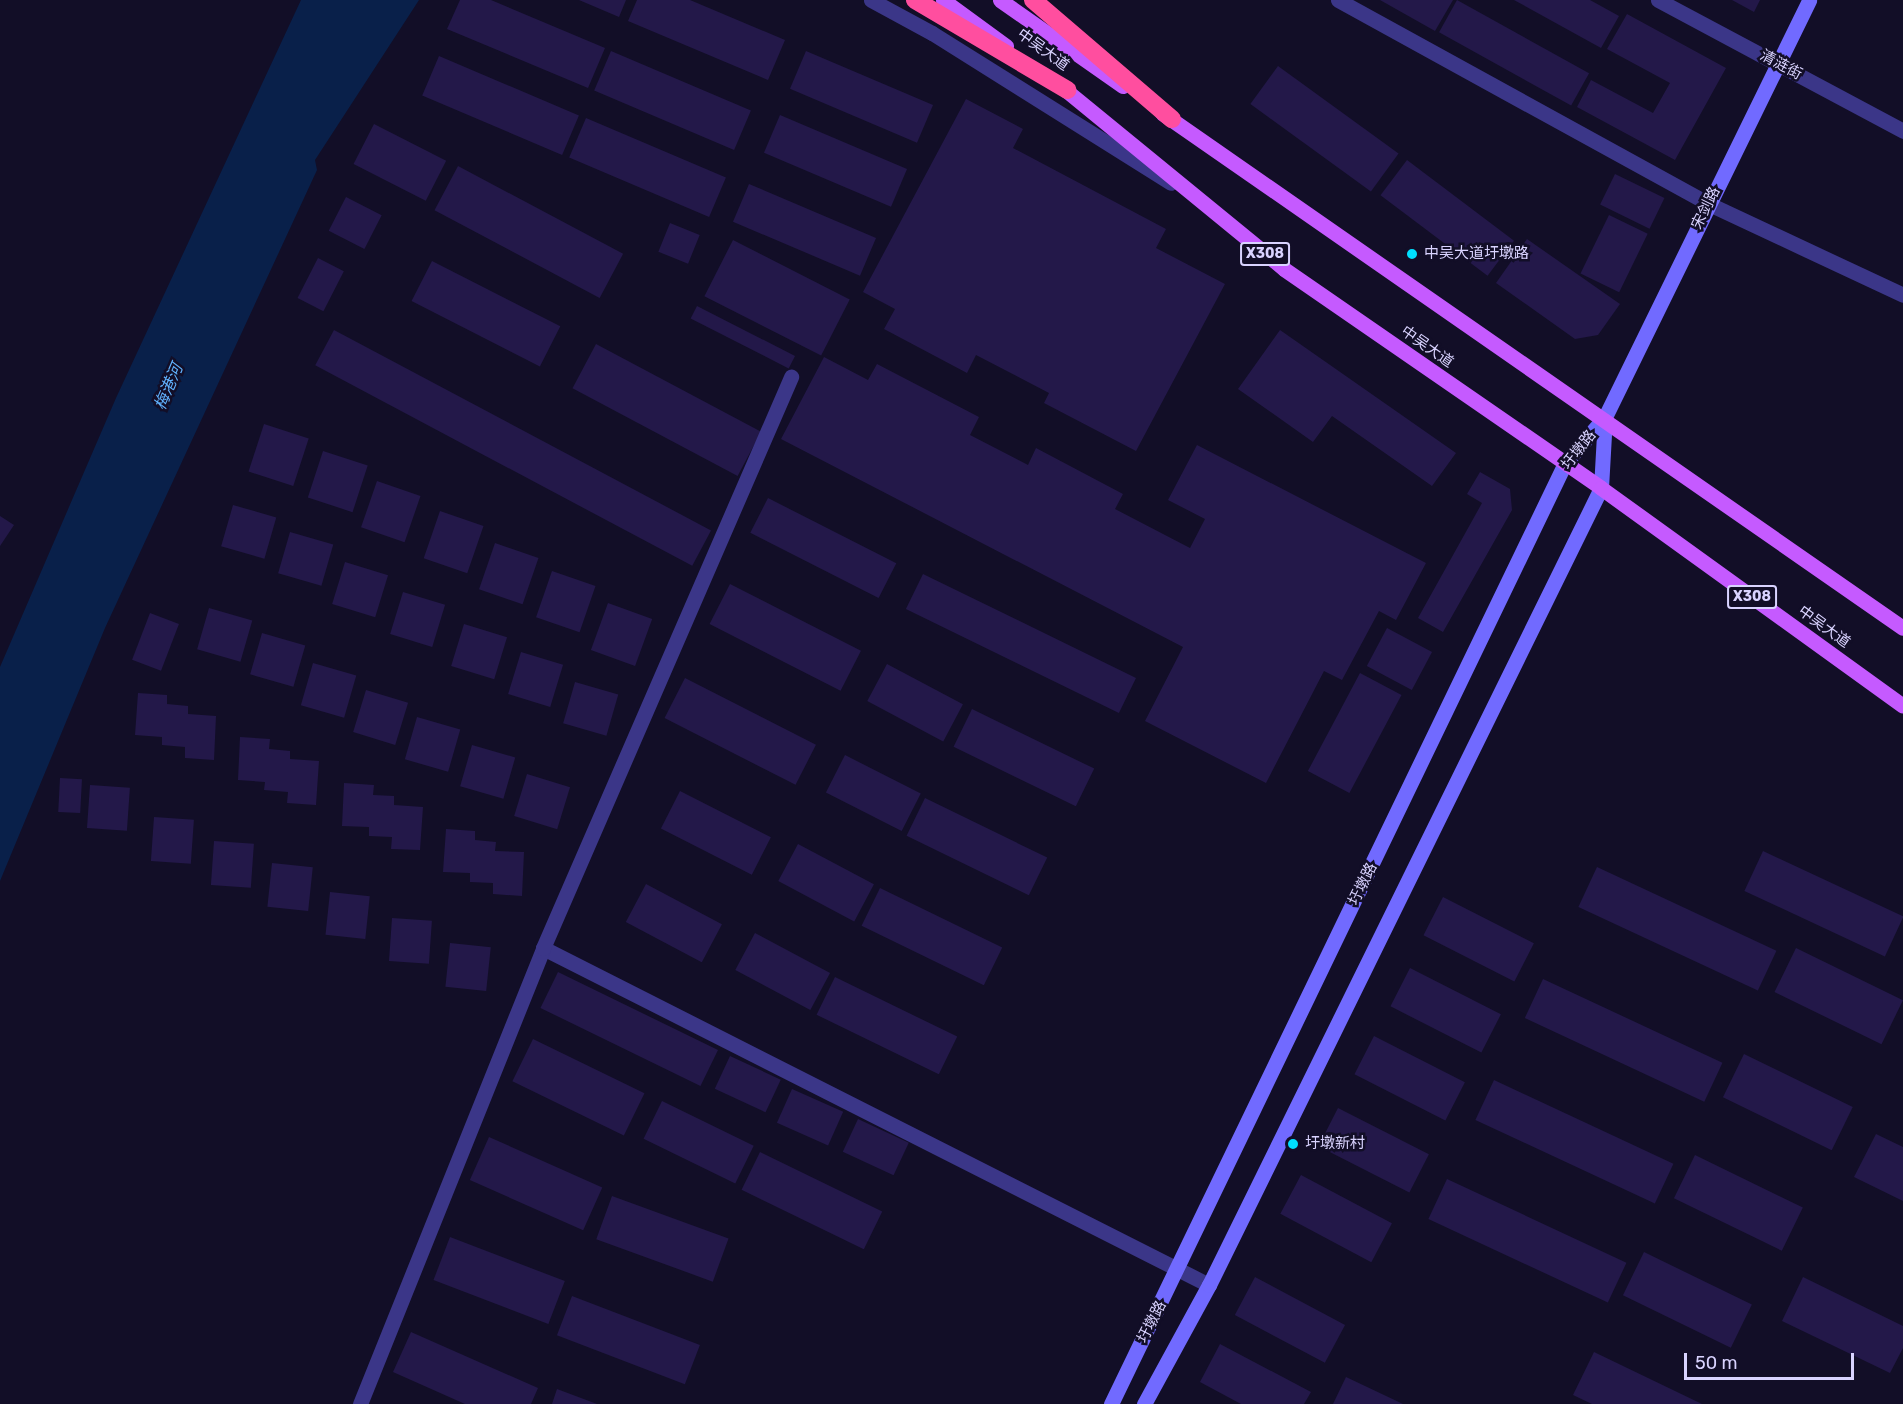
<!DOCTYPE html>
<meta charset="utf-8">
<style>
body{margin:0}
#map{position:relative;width:1903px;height:1404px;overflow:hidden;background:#120e27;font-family:Rubik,"Noto Sans SC",sans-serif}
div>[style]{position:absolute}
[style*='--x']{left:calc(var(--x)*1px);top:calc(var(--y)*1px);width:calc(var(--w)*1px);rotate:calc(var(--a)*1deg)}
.water>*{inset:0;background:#09204a}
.building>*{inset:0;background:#231849;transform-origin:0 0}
.minor>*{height:15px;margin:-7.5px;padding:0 7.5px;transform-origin:7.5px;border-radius:7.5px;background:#3b3688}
.secondary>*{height:15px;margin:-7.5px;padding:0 7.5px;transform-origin:7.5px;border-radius:7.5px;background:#716aff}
.primary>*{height:15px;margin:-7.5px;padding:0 7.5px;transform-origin:7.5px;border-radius:7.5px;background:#c55aff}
.motorway>*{height:18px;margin:-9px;padding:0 9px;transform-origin:9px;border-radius:9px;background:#ff4e9f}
.dots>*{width:16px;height:16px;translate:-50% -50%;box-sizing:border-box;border:3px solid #120e27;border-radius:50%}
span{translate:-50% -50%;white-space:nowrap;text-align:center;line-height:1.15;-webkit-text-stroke:5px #120e27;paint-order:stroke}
.shield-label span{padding:2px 4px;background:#120e27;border:2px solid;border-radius:4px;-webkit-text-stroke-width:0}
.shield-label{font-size:14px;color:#d9d3ff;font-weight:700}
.street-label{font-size:15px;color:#d9d3ff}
.poi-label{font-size:15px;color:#d9d3ff}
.left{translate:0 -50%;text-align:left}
.water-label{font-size:16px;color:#61b3ff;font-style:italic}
.scale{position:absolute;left:1684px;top:1353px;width:170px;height:27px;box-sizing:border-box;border:3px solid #d9d3ff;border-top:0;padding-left:8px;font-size:18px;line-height:21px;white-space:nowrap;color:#d9d3ff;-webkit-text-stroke:4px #120e27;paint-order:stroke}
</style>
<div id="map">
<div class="water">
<i style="clip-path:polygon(301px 0,419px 0,315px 160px,317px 170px,105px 628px,0 881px,0 667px,116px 398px)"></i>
</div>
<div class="building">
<i style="clip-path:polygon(460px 0,491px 0,605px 48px,588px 88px,447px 29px)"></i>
<i style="clip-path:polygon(579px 0,626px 0,619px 17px)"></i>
<i style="clip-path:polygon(637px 0,690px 0,785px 40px,768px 80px,628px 21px)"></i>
<i style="clip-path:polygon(1380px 0,1453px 0,1435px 31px)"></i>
<i style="left:1457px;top:0;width:151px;height:37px;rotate:29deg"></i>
<i style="clip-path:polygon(1514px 0,1590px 0,1619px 16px,1601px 48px)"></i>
<i style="clip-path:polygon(1732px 0,1760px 0,1754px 12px)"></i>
<i style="clip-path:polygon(1627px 14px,1726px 68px,1675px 160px,1577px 107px,1591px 80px,1653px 113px,1670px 83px,1607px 49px)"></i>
<i style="left:611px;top:51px;width:152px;height:43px;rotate:23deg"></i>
<i style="left:806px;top:51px;width:138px;height:41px;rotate:23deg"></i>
<i style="left:439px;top:56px;width:152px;height:43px;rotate:23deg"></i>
<i style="left:1278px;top:66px;width:149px;height:47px;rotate:36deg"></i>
<i style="clip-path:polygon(966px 99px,1023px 129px,1013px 148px,1166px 229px,1156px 248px,1225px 284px,1136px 451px,1044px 403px,1049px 393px,976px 355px,967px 373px,884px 329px,895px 309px,863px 292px)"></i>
<i style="left:780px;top:115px;width:138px;height:41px;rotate:23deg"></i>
<i style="left:586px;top:118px;width:152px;height:43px;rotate:23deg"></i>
<i style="left:374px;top:124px;width:81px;height:45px;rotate:27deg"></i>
<i style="left:1407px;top:160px;width:134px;height:44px;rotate:37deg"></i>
<i style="left:458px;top:166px;width:187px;height:50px;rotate:28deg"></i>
<i style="left:1615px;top:174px;width:55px;height:34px;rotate:26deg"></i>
<i style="left:749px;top:184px;width:138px;height:41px;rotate:23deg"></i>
<i style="left:346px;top:197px;width:40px;height:38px;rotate:27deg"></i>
<i style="left:1609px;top:215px;width:43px;height:65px;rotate:26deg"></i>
<i style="left:670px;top:223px;width:32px;height:31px;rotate:22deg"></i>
<i style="clip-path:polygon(1527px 239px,1620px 304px,1598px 335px,1575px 339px,1496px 283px)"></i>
<i style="left:733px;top:240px;width:131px;height:63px;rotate:27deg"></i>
<i style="left:318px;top:258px;width:29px;height:45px;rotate:27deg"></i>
<i style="left:432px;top:261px;width:144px;height:45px;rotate:27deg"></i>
<i style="left:697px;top:306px;width:110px;height:14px;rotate:27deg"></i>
<i style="left:334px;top:330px;width:427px;height:40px;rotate:28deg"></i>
<i style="clip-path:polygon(1280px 330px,1456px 453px,1432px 486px,1332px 416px,1313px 442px,1238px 389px)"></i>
<i style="left:596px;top:344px;width:187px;height:50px;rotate:28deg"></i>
<i style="clip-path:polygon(824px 357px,868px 380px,877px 364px,979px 417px,970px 435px,1028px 465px,1036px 448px,1123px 494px,1115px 509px,1190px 548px,1205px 519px,1168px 500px,1197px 445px,1426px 563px,1396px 620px,1379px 611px,1342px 680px,1324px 671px,1266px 783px,1145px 721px,1183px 647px,781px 439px)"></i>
<i style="left:264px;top:424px;width:47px;height:50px;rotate:18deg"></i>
<i style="left:323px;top:451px;width:47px;height:49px;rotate:18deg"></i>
<i style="clip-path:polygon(1480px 472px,1510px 489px,1512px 510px,1443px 632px,1418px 618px,1482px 503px,1467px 494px)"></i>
<i style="left:377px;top:481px;width:46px;height:49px;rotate:19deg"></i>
<i style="left:768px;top:498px;width:144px;height:39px;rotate:27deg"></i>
<i style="left:233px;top:505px;width:45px;height:43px;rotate:16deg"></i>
<i style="left:440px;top:511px;width:46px;height:50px;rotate:19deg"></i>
<i style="clip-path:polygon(0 516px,14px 525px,0 546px)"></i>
<i style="left:290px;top:532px;width:45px;height:43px;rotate:16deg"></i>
<i style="left:495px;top:543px;width:46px;height:49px;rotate:19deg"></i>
<i style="left:345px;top:562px;width:45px;height:44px;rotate:17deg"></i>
<i style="left:552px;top:571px;width:46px;height:49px;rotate:19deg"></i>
<i style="left:923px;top:574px;width:237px;height:39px;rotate:26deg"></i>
<i style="left:730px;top:584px;width:147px;height:45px;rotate:27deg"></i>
<i style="left:403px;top:592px;width:44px;height:44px;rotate:17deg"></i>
<i style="left:608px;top:603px;width:47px;height:50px;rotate:20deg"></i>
<i style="left:209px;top:608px;width:45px;height:43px;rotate:16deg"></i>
<i style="left:150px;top:613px;width:31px;height:50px;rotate:21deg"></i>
<i style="left:464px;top:624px;width:45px;height:44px;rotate:17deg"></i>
<i style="left:1387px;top:628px;width:51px;height:43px;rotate:28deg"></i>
<i style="left:262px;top:633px;width:45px;height:43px;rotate:16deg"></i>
<i style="left:521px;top:652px;width:44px;height:44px;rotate:17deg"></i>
<i style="left:313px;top:663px;width:45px;height:44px;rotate:16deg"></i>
<i style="left:887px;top:664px;width:86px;height:42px;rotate:28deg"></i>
<i style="left:1360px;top:673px;width:47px;height:111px;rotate:28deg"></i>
<i style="left:685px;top:678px;width:147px;height:45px;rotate:27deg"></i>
<i style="left:575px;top:682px;width:45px;height:43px;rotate:16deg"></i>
<i style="left:366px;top:690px;width:44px;height:44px;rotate:17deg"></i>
<i style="clip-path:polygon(138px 693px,167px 695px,167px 704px,188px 706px,188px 714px,216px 716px,214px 760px,185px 758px,185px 747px,162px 745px,162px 737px,135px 735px)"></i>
<i style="left:972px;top:709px;width:136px;height:42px;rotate:26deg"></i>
<i style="left:417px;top:717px;width:45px;height:44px;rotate:16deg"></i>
<i style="clip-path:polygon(240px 737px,270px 739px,269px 749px,290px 751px,290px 759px,319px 761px,316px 805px,287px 803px,288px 792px,264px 790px,265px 782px,238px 780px)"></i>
<i style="left:472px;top:745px;width:45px;height:43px;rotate:16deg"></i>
<i style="left:845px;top:755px;width:85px;height:42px;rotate:27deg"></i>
<i style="left:527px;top:774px;width:45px;height:44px;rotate:17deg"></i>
<i style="left:60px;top:778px;width:22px;height:34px;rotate:3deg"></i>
<i style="clip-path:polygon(344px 783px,374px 785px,373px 795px,394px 796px,394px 805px,423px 807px,420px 850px,391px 849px,392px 837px,369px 836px,369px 827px,342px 826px)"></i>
<i style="left:90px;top:785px;width:40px;height:43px;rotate:4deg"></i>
<i style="left:680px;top:791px;width:102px;height:42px;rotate:27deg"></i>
<i style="left:925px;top:798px;width:136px;height:42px;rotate:26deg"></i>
<i style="left:154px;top:817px;width:40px;height:44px;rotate:4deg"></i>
<i style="clip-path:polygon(446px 829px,475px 831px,475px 840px,496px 842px,495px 851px,524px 852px,522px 896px,493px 894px,493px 883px,470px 882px,470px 873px,443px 872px)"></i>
<i style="left:214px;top:841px;width:40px;height:44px;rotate:4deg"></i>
<i style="left:798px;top:844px;width:86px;height:42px;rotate:28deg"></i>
<i style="left:1763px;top:851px;width:155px;height:44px;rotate:25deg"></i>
<i style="left:272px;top:863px;width:41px;height:44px;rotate:6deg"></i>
<i style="left:1597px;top:867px;width:198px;height:44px;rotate:25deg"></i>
<i style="left:646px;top:884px;width:86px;height:43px;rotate:28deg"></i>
<i style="left:880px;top:888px;width:136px;height:42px;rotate:26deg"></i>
<i style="left:330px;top:892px;width:40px;height:43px;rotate:6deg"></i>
<i style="left:1443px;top:897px;width:102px;height:43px;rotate:27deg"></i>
<i style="left:392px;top:918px;width:40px;height:43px;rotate:4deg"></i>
<i style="left:755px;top:933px;width:85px;height:42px;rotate:28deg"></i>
<i style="left:450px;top:943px;width:41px;height:44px;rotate:6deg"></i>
<i style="left:1796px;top:948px;width:119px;height:49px;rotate:26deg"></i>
<i style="left:1410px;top:968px;width:102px;height:43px;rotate:27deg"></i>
<i style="left:558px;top:972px;width:178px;height:40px;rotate:26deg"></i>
<i style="left:835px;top:977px;width:136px;height:42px;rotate:26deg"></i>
<i style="left:1543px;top:979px;width:198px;height:43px;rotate:25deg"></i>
<i style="left:1374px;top:1036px;width:102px;height:43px;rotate:27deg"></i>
<i style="left:533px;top:1039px;width:124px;height:47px;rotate:26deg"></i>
<i style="left:1744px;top:1054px;width:121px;height:48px;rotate:26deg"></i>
<i style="left:730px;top:1056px;width:56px;height:36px;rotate:25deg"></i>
<i style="left:1494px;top:1080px;width:198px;height:44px;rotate:25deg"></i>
<i style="left:792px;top:1089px;width:56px;height:37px;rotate:24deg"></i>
<i style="left:662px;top:1101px;width:102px;height:42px;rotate:26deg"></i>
<i style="left:1338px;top:1108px;width:102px;height:43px;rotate:27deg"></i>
<i style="left:858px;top:1119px;width:56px;height:36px;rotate:25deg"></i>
<i style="clip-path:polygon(1876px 1134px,1903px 1147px,1903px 1201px,1854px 1177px)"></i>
<i style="left:489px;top:1137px;width:124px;height:47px;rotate:24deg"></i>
<i style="left:760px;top:1152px;width:136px;height:42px;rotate:26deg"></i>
<i style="left:1695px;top:1155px;width:120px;height:48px;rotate:26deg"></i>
<i style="left:1301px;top:1175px;width:103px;height:44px;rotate:28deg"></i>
<i style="left:1447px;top:1179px;width:198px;height:44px;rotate:25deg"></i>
<i style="left:612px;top:1196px;width:124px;height:46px;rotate:20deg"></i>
<i style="left:450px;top:1237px;width:123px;height:46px;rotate:21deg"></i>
<i style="left:1644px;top:1252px;width:120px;height:48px;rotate:26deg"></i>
<i style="left:1255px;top:1277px;width:102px;height:43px;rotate:28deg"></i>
<i style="clip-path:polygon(1803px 1277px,1903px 1326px,1903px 1348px,1890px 1373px,1782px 1321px)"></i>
<i style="left:572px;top:1296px;width:137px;height:42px;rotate:21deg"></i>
<i style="clip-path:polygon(411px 1332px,538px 1388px,531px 1404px,465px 1404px,393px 1372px)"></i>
<i style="clip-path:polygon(1220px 1344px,1311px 1392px,1304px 1404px,1241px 1404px,1200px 1382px)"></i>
<i style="clip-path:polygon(1594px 1352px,1702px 1404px,1592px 1404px,1573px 1395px)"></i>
<i style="clip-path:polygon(1346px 1377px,1403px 1404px,1333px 1404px)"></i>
<i style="clip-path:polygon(557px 1389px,597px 1404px,552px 1404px)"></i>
</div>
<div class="minor">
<i style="--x:871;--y:0;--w:69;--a:28.4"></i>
<i style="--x:932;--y:33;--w:282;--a:32.1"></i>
<i style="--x:1338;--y:0;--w:423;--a:28.8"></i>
<i style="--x:1709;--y:204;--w:214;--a:25.1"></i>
<i style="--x:1658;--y:0;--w:278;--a:28.1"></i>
<i style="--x:543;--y:948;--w:746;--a:26.84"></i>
<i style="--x:360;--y:1404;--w:491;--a:-68.1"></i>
<i style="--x:543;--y:948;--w:623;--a:-66.52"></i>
</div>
<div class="secondary">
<i style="--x:1111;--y:1404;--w:1045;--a:-64.24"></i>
<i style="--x:1565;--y:463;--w:61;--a:-49"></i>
<i style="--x:1605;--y:417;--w:464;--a:-63.9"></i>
<i style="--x:1144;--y:1404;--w:136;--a:-61.4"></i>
<i style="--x:1209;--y:1285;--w:888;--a:-63.81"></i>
<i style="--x:1601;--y:488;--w:71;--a:-86.8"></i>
</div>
<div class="primary">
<i style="--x:943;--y:0;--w:78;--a:36.1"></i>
<i style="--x:1000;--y:0;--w:150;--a:35"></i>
<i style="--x:1057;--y:83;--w:293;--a:39.3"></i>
<i style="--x:1284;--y:269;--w:385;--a:34.6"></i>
<i style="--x:1601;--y:488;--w:372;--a:35.8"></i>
<i style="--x:1162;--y:113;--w:902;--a:34.8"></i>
</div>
<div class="motorway">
<i style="--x:915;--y:0;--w:177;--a:30.6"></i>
<i style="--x:1033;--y:0;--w:183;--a:40.6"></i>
</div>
<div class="dots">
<i style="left:1412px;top:254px;background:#00dffe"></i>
<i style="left:1293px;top:1144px;background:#00dffe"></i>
</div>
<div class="shield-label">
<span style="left:1265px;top:254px">X308</span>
<span style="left:1752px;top:597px">X308</span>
</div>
<div class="street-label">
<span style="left:1043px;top:50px;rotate:36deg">中吴大道</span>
<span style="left:1781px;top:65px;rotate:28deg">清涟街</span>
<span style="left:1706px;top:208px;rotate:-64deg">宋剑路</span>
<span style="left:1427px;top:347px;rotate:35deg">中吴大道</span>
<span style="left:1579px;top:450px;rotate:-52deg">圩墩路</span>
<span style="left:1824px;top:627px;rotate:36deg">中吴大道</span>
<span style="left:1363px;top:884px;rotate:-64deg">圩墩路</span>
<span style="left:1152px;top:1322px;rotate:-63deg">圩墩路</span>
</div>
<div class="poi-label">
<span class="left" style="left:1424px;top:254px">中吴大道圩墩路</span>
<span class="left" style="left:1305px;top:1144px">圩墩新村</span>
</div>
<div class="water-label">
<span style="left:169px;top:387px;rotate:-67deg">梅港河</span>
</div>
<div class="scale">50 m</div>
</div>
